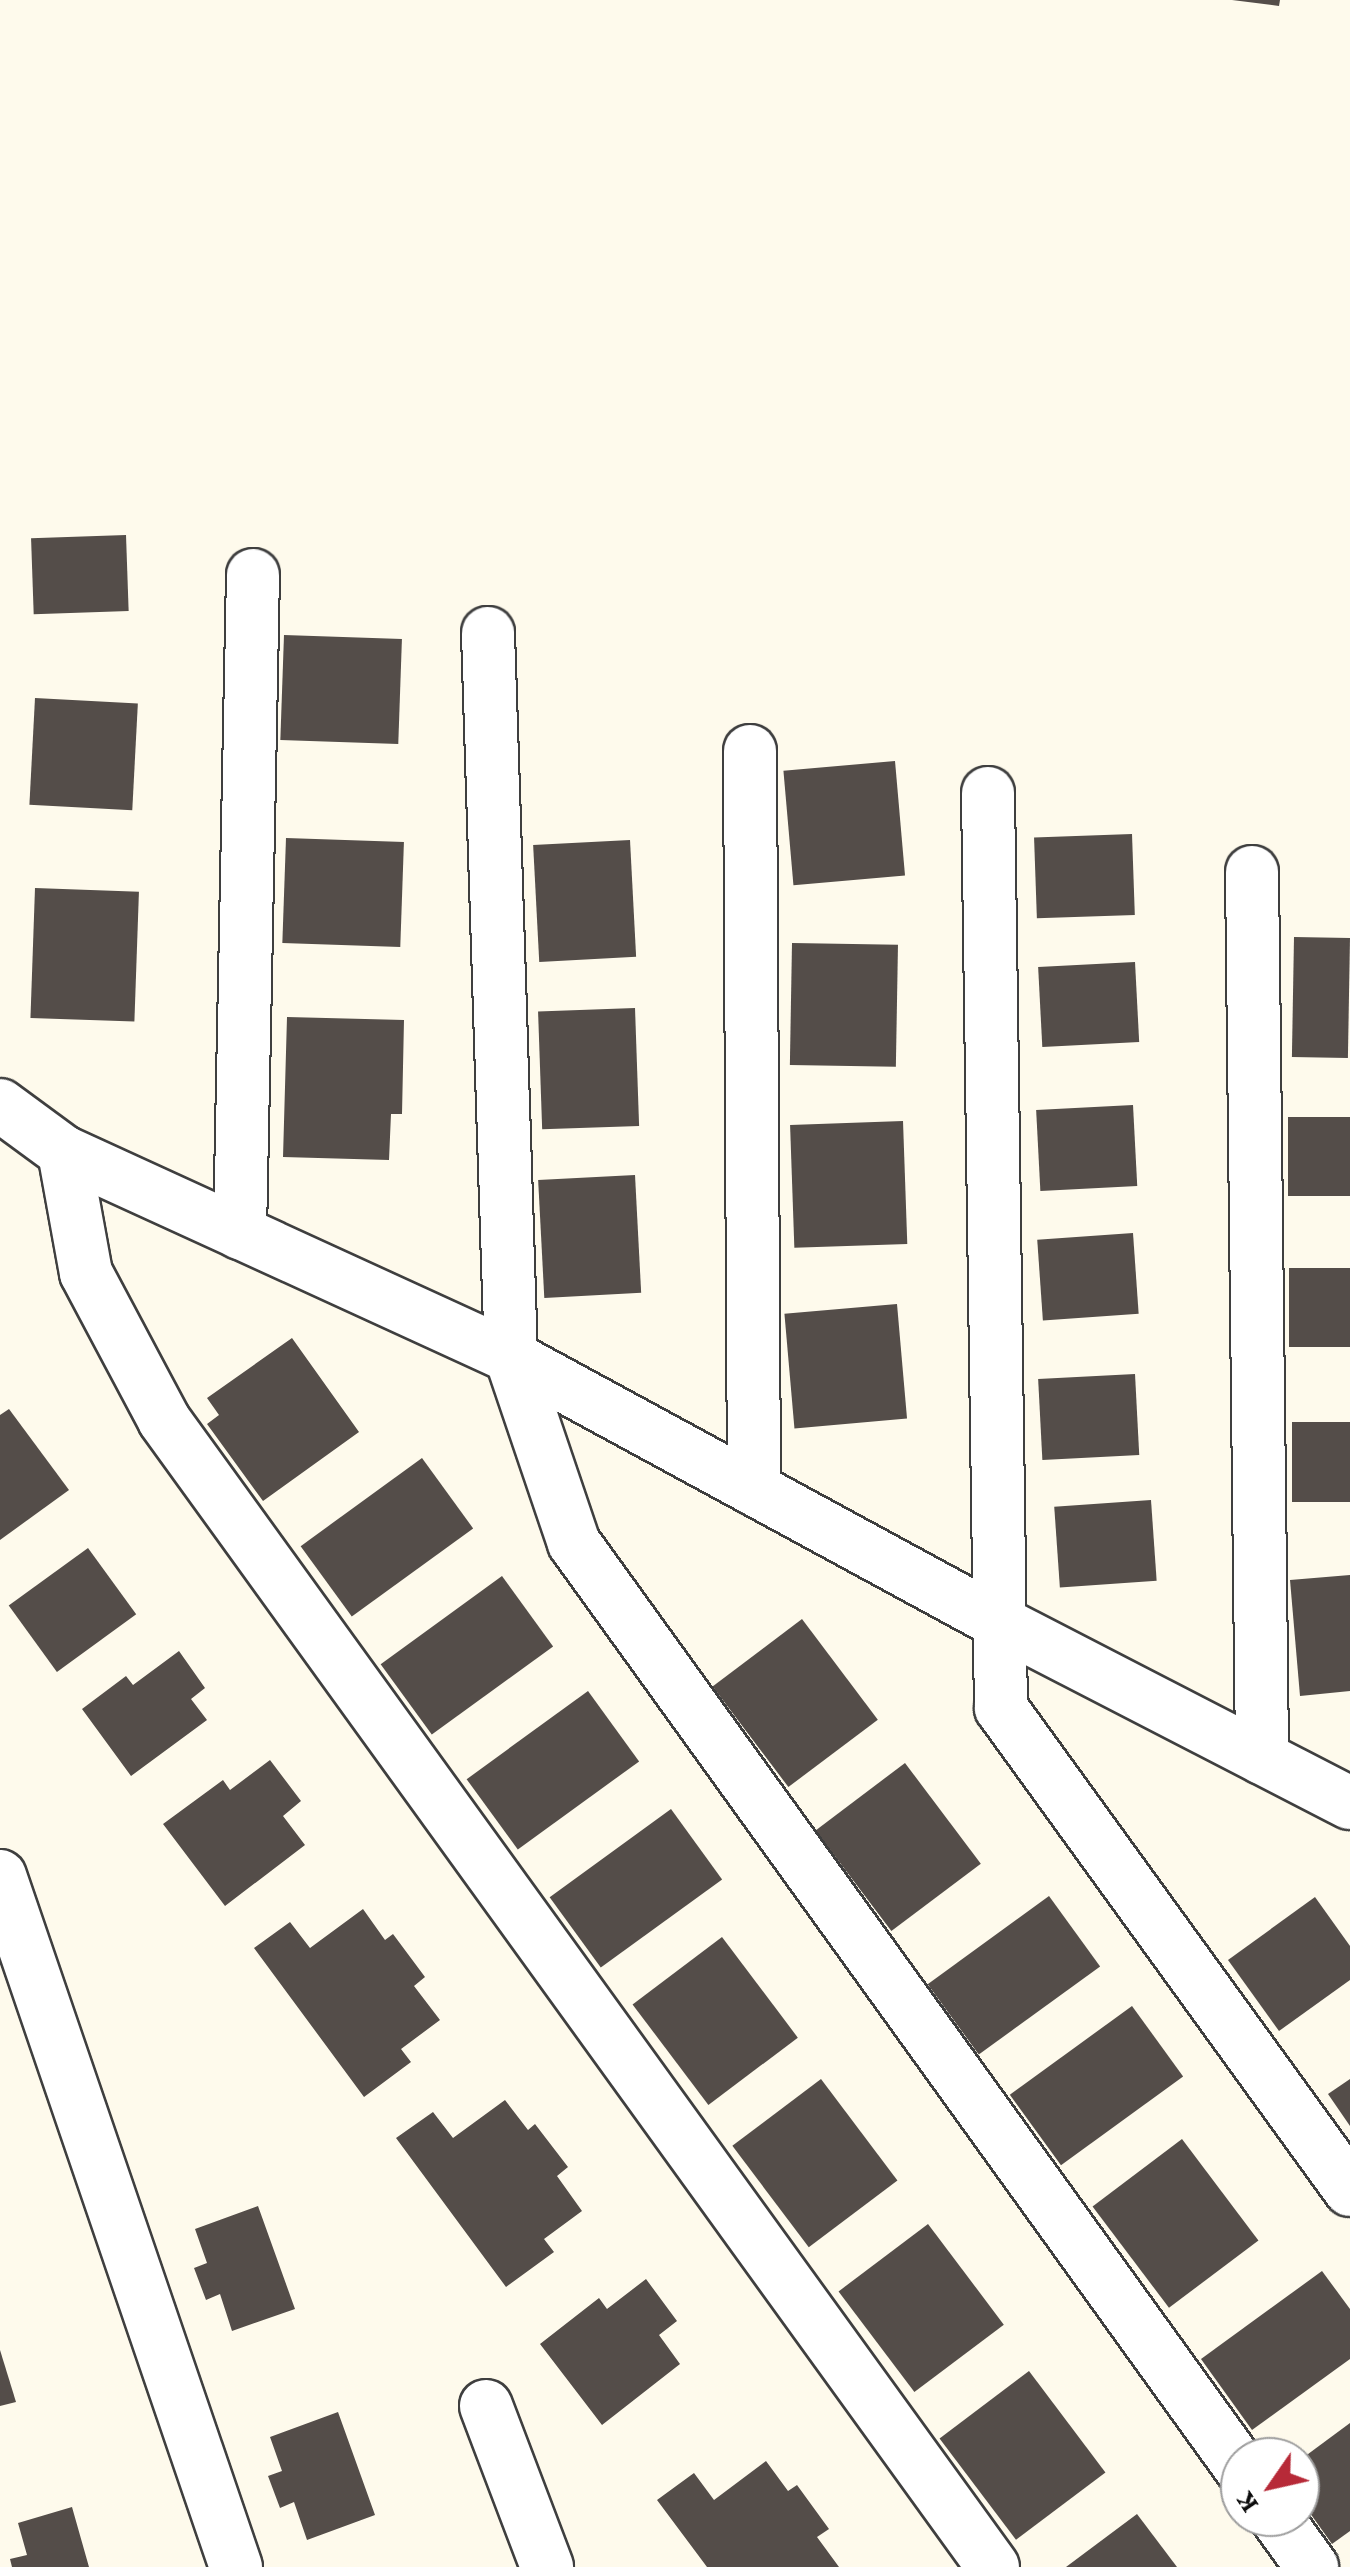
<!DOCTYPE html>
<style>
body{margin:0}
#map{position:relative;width:1350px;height:2567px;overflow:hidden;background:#fefaec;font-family:"Crimson Pro",serif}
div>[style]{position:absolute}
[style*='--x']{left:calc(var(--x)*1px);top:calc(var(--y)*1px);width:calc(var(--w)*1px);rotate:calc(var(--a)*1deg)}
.building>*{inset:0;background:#544d49;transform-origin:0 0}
.roads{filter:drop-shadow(2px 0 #3f3f3f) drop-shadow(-2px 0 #3f3f3f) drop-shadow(0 2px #3f3f3f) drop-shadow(0 -2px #3f3f3f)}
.minor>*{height:52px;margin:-26px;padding:0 26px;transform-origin:26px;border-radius:26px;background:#fff}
span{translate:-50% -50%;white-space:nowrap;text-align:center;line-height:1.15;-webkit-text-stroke:10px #fff;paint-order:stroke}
.north{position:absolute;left:1220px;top:2437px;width:100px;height:100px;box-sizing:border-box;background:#fff;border:2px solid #9e9e9e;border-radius:50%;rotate:236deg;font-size:28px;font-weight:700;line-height:40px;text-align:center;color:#0c0c0c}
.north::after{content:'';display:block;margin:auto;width:35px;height:45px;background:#b72a38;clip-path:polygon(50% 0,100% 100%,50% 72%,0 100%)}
</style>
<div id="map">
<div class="building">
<i style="clip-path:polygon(1232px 0,1280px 0,1279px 6px)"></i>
<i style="left:126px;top:535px;width:76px;height:95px;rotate:88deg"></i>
<i style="left:284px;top:635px;width:118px;height:105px;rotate:2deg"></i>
<i style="left:35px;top:698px;width:103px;height:107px;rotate:3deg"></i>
<i style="left:895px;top:761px;width:115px;height:112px;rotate:85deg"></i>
<i style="left:1132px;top:834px;width:81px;height:98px;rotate:88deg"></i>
<i style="left:286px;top:838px;width:118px;height:105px;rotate:2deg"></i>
<i style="left:630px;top:840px;width:117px;height:97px;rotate:87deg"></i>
<i style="left:35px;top:888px;width:104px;height:130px;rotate:2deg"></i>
<i style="left:1294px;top:937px;width:56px;height:120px;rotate:1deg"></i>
<i style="left:792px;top:943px;width:106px;height:122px;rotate:1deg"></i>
<i style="left:1135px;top:962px;width:80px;height:97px;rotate:87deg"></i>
<i style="left:635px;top:1008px;width:118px;height:97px;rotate:88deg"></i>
<i style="clip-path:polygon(287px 1017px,404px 1020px,402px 1114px,391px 1114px,389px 1160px,283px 1157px)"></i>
<i style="left:1133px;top:1105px;width:81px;height:97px;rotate:87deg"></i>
<i style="left:1350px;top:1117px;width:79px;height:62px;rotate:90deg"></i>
<i style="left:903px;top:1121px;width:123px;height:113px;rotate:88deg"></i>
<i style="left:635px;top:1175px;width:118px;height:97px;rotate:87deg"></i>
<i style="left:1133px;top:1233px;width:81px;height:96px;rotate:86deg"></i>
<i style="left:1350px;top:1268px;width:79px;height:61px;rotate:90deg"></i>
<i style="left:897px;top:1304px;width:115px;height:113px;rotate:85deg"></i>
<i style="clip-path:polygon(292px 1338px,359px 1432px,263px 1501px,207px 1424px,219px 1415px,207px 1398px)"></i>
<i style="left:1135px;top:1374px;width:81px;height:97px;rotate:87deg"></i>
<i style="clip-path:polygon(9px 1409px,69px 1490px,0 1540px,0 1415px)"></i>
<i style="left:1350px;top:1422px;width:80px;height:58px;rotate:90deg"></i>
<i style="left:422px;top:1458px;width:87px;height:150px;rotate:54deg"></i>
<i style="left:1151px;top:1500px;width:81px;height:97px;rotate:86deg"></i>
<i style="left:88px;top:1548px;width:82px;height:98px;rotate:54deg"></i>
<i style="clip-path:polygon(1350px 1575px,1350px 1691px,1300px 1696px,1290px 1580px)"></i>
<i style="left:502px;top:1576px;width:87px;height:150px;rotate:54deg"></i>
<i style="left:802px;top:1619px;width:126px;height:112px;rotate:53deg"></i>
<i style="clip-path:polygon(179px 1651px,205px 1688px,191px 1699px,207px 1720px,131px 1776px,82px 1709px,126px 1676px,133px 1685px)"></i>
<i style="left:588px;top:1691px;width:87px;height:150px;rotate:54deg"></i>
<i style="clip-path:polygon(270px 1760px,301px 1801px,283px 1816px,305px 1845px,225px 1906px,163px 1824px,223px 1780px,230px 1790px)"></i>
<i style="left:905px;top:1763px;width:126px;height:112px;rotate:53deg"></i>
<i style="left:671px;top:1809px;width:87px;height:150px;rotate:54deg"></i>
<i style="left:1049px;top:1896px;width:87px;height:150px;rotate:54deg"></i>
<i style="clip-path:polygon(1315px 1897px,1350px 1946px,1350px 1980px,1279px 2031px,1228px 1960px)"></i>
<i style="clip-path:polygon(363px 1909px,385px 1940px,393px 1934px,425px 1977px,414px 1986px,440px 2020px,401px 2049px,411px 2062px,364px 2097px,254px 1948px,290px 1922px,310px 1948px)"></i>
<i style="left:722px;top:1937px;width:126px;height:112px;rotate:53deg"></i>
<i style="left:1132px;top:2006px;width:87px;height:151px;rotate:54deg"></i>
<i style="left:821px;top:2079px;width:127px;height:111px;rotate:53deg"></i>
<i style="clip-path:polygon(1350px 2079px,1350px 2126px,1328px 2094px)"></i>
<i style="clip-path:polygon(505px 2100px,528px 2130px,535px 2124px,568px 2167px,557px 2176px,582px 2211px,544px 2239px,554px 2252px,506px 2287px,396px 2138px,433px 2112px,453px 2138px)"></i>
<i style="left:1182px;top:2139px;width:127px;height:112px;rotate:53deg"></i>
<i style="clip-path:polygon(258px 2206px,295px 2309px,232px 2331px,220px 2294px,206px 2300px,194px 2268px,207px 2263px,195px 2229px)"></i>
<i style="left:928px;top:2224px;width:126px;height:112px;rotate:53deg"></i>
<i style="clip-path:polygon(1322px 2271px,1350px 2309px,1350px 2359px,1252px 2430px,1201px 2359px)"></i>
<i style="clip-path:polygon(646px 2279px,677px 2321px,659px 2335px,680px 2364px,602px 2425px,540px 2344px,599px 2298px,607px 2309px)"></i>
<i style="clip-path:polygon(0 2350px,16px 2402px,0 2406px)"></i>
<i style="left:1029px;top:2371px;width:127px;height:112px;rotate:53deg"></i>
<i style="clip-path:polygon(338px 2412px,375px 2515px,307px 2540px,294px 2502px,280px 2508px,268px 2476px,282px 2471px,270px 2437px)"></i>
<i style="clip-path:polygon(1350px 2423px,1350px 2531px,1332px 2544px,1300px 2499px,1300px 2460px)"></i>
<i style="clip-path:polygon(766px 2461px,788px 2491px,797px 2485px,829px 2529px,817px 2537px,839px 2567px,707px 2567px,657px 2500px,694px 2473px,714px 2500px)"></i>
<i style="clip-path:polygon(72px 2507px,89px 2567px,12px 2567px,10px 2559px,27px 2555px,18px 2523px)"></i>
<i style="clip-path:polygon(1137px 2514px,1177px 2567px,1066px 2567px)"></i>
</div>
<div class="roads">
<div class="minor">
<i style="--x:488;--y:633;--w:724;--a:88.18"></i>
<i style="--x:511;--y:1357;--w:196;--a:71.3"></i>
<i style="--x:574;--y:1543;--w:1139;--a:54.22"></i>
<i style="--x:750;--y:751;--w:738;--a:89.69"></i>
<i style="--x:988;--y:793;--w:915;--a:89.19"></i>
<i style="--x:1001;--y:1708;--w:595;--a:54.09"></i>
<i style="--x:1252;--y:872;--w:886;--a:89.35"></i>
<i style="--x:0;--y:1105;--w:79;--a:36.3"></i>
<i style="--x:64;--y:1152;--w:492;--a:24.6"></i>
<i style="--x:511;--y:1357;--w:551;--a:28.52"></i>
<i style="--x:995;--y:1620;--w:399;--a:27.3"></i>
<i style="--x:64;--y:1152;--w:123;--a:79.7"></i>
<i style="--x:86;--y:1273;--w:166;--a:62"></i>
<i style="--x:164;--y:1420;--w:1415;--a:54.14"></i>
<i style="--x:240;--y:1233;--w:658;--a:-88.87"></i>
<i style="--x:0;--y:1876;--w:730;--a:71.14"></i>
<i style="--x:486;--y:2406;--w:172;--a:69.2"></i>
<i style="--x:1276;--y:2517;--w:62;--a:54.2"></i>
</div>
</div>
<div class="north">K</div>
</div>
